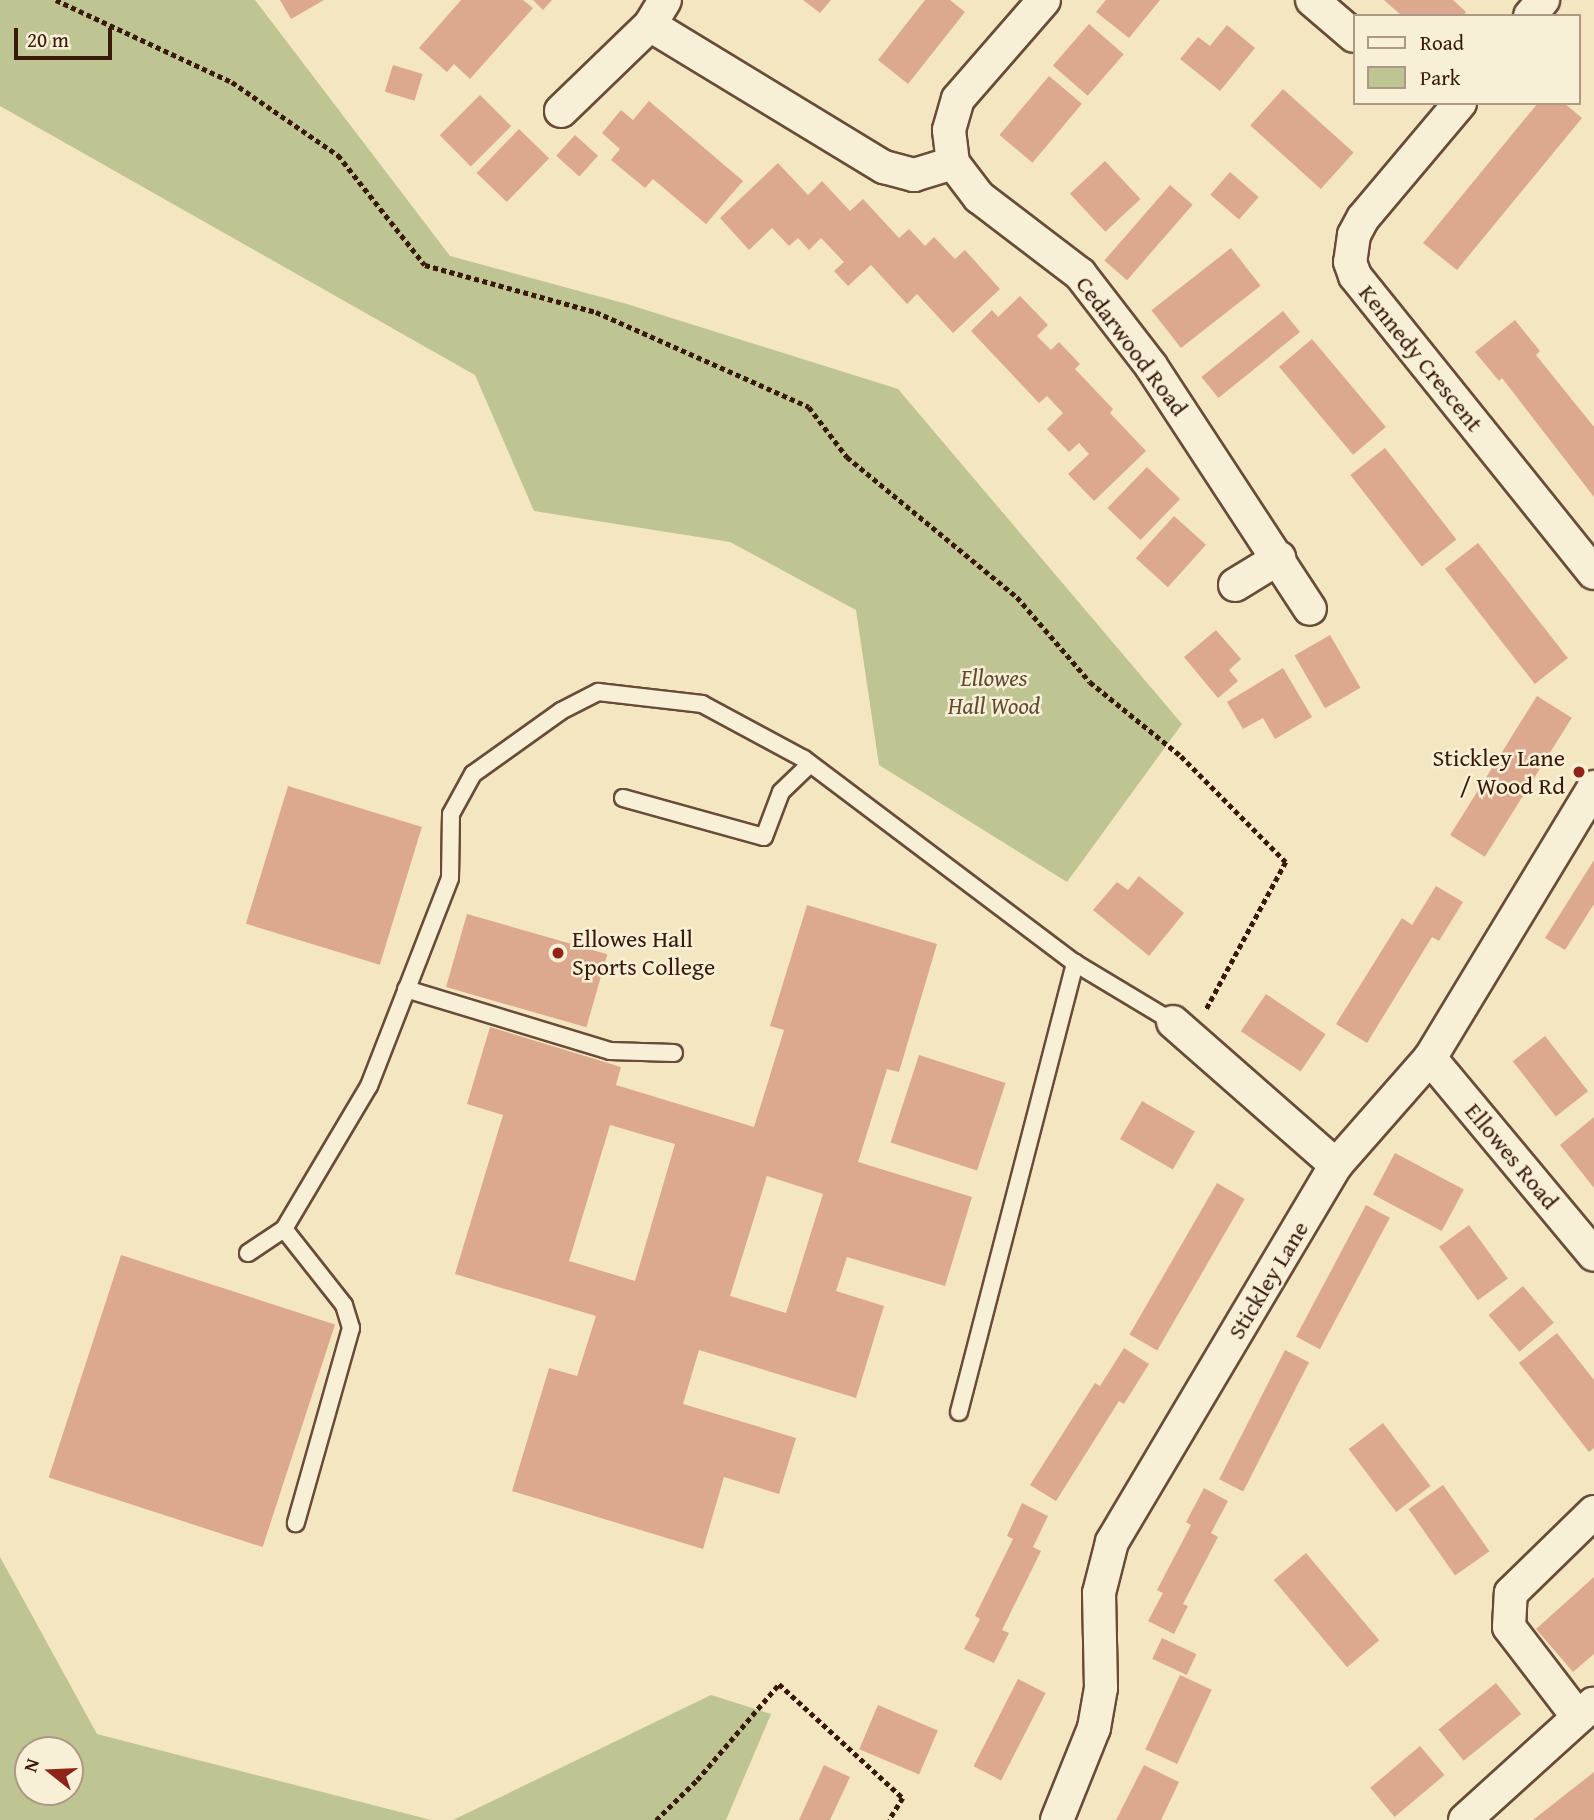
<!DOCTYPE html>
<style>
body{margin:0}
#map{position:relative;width:1594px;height:1820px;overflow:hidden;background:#f5e6c2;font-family:"Gentium Book Plus",serif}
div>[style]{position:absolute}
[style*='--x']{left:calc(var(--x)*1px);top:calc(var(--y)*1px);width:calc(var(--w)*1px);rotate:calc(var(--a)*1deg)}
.green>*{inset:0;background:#bec492}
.building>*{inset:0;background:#dca88e;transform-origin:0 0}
.path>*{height:4.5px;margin-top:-2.25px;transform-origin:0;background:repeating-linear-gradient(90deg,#39190a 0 5px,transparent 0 8.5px)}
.roads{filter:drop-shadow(2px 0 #684c38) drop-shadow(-2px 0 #684c38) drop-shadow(0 2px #684c38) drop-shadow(0 -2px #684c38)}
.lane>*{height:16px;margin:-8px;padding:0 8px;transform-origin:8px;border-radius:8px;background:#f8efd7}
.street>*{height:32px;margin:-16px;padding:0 16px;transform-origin:16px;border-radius:16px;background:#f8efd7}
.dots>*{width:19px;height:19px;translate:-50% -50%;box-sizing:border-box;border:4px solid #f8efd7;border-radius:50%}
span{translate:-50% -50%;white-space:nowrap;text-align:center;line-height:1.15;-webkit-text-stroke:5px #f8efd7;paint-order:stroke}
.street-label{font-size:24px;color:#39190a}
.park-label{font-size:24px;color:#614c33;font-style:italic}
.poi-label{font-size:24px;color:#39190a}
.right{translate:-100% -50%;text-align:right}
.left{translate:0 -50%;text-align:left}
.legend{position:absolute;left:1353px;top:14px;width:228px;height:91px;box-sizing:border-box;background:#f8efd7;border:2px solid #ac9985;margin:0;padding:9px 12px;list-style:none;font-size:21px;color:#39190a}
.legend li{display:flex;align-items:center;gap:14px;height:35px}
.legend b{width:35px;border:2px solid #ac9985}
.north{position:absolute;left:14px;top:1736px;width:70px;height:70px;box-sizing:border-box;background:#f8efd7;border:2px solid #ac9985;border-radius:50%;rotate:288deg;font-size:19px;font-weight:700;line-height:28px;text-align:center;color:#39190a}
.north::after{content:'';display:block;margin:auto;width:24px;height:32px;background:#8f2418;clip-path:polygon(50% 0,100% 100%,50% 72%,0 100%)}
.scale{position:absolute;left:14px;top:28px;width:98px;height:32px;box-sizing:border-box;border:4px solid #39190a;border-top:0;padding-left:9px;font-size:21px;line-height:24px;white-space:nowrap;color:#39190a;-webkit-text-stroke:5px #f8efd7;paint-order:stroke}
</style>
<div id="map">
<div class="green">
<i style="clip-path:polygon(0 0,255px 0,450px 256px,627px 304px,898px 389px,1182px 724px,1067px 882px,879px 765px,856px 610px,730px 542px,534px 511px,475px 375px,0 106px)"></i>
<i style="clip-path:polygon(evenodd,0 1557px,97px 1734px,431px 1820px,0 1820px,0 1557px,28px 1750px,70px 1750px,70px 1792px,28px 1792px,28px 1750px)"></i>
<i style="clip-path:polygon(711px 1695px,771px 1714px,726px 1820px,453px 1820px)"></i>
</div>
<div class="building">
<i style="clip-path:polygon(280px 0,324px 0,291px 19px)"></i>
<i style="clip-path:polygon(461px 0,523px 0,533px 8px,470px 79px,454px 64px,447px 72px,419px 48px)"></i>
<i style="clip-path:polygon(533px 0,552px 0,543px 10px)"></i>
<i style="clip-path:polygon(803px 0,831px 0,820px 13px)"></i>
<i style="clip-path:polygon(925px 0,950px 0,965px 12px,908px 84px,878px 60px)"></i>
<i style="clip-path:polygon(1106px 0,1160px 0,1129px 38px,1096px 12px)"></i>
<i style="clip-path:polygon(1384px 0,1453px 0,1466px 12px,1463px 16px,1402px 16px)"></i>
<i style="left:1089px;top:24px;width:46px;height:55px;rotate:41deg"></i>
<i style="clip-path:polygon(1227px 25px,1255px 48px,1220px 91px,1180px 59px,1198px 37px,1210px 46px)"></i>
<i style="left:393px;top:65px;width:31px;height:28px;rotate:17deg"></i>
<i style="left:1049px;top:76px;width:43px;height:77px;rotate:40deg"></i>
<i style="left:1283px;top:89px;width:95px;height:49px;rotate:42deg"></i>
<i style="left:480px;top:95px;width:44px;height:57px;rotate:45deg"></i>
<i style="clip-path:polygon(649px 101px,743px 181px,706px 224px,653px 179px,645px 188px,611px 160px,620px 149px,602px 133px,621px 110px,633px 120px)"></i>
<i style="clip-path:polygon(1538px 103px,1564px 103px,1582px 118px,1457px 270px,1423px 243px)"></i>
<i style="left:519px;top:129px;width:42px;height:61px;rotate:44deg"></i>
<i style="left:575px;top:135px;width:31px;height:28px;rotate:42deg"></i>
<i style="left:1105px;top:161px;width:52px;height:48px;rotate:47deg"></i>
<i style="clip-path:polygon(778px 163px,808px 195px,822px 181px,850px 211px,863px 199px,899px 238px,909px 229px,925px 246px,934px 237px,955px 259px,965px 250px,1000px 289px,953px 333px,917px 294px,907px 304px,871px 265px,848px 286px,834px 271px,844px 262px,821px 238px,809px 250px,798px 238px,789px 246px,772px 228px,749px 250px,720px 218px)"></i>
<i style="left:1230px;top:172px;width:38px;height:30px;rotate:41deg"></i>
<i style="left:1170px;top:185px;width:30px;height:100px;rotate:41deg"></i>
<i style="left:1231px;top:248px;width:48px;height:101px;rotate:52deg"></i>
<i style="clip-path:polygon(1020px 296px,1048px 325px,1037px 336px,1051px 350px,1059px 342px,1080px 364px,1075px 369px,1113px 409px,1110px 413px,1146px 451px,1094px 501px,1068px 474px,1089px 454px,1079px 443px,1069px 452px,1047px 429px,1063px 413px,1047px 396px,1039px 403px,971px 331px,992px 310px,998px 317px)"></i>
<i style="left:1283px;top:311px;width:27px;height:105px;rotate:51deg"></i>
<i style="clip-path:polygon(1515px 320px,1540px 351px,1536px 355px,1594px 427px,1594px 497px,1502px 378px,1499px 381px,1475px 352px)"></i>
<i style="left:1312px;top:339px;width:115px;height:43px;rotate:50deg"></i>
<i style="left:1385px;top:448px;width:116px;height:44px;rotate:52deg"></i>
<i style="left:1147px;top:467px;width:46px;height:57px;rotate:44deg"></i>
<i style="left:1174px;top:516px;width:43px;height:57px;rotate:42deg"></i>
<i style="left:1478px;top:543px;width:146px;height:42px;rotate:52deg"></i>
<i style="clip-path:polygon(1216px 630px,1241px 659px,1229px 670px,1238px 681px,1218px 698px,1184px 657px)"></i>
<i style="left:1330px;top:635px;width:61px;height:41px;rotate:60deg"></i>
<i style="clip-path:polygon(1283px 668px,1312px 717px,1275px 739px,1263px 718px,1243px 729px,1227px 702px)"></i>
<i style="left:1537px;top:696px;width:41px;height:164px;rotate:32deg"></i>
<i style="left:288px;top:786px;width:140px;height:144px;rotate:17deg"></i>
<i style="clip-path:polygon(1594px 860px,1594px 904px,1565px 950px,1545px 938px)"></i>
<i style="clip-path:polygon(1139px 876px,1184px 913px,1149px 956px,1093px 910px,1117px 882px,1128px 890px)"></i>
<i style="clip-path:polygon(1436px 886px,1463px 902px,1439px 941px,1432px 937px,1367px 1043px,1336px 1024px,1402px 918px,1412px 925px)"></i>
<i style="clip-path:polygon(evenodd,807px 905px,937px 944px,899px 1072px,887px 1069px,858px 1162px,972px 1197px,945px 1286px,847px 1257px,836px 1291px,884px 1306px,856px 1398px,699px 1350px,683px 1404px,796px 1438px,779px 1494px,724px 1477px,703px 1549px,512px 1491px,549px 1368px,577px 1376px,596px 1316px,455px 1274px,503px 1115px,467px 1104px,490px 1027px,621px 1067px,616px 1085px,754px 1127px,784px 1030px,770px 1026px,807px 905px,610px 1125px,675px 1144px,635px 1281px,569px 1261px,610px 1125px,807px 905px,767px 1176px,823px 1194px,786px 1313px,730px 1296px,767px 1176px)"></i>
<i style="left:467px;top:914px;width:146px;height:76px;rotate:16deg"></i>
<i style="left:1266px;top:994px;width:72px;height:45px;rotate:34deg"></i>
<i style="left:1545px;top:1036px;width:70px;height:41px;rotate:52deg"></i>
<i style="left:919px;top:1055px;width:91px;height:92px;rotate:18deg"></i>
<i style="left:1142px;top:1101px;width:61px;height:44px;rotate:30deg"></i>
<i style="clip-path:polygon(1594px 1117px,1594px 1188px,1560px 1145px)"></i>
<i style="left:1395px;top:1153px;width:78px;height:47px;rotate:28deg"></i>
<i style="left:1217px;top:1183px;width:32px;height:175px;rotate:30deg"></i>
<i style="left:1366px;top:1205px;width:27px;height:149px;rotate:28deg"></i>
<i style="left:1469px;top:1225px;width:66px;height:37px;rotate:54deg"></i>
<i style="left:121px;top:1255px;width:225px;height:234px;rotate:18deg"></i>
<i style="left:1523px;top:1286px;width:48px;height:45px;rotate:50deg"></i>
<i style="clip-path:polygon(1557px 1333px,1594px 1380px,1594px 1448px,1589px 1452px,1519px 1363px)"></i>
<i style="clip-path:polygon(1124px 1348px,1149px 1364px,1124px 1404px,1119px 1401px,1056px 1501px,1030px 1485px,1095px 1383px,1100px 1386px)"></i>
<i style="left:1285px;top:1350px;width:27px;height:145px;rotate:27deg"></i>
<i style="left:1383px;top:1423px;width:79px;height:43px;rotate:53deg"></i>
<i style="left:1443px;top:1485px;width:81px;height:42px;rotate:55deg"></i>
<i style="clip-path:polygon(1204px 1488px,1228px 1501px,1211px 1533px,1218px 1537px,1183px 1604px,1188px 1606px,1174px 1634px,1148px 1621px,1163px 1593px,1157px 1590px,1191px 1525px,1186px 1522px)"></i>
<i style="clip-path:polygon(1022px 1503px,1048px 1516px,1033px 1547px,1041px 1551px,1002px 1630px,1009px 1633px,994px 1663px,964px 1649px,980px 1619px,975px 1616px,1013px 1539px,1007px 1536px)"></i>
<i style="left:1306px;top:1553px;width:114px;height:42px;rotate:50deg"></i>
<i style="clip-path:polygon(1594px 1577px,1594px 1654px,1573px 1672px,1536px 1629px)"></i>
<i style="left:1162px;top:1638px;width:38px;height:23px;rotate:25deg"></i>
<i style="left:1180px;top:1675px;width:35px;height:82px;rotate:25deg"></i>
<i style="left:1018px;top:1679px;width:31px;height:98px;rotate:27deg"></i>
<i style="left:1496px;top:1683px;width:40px;height:74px;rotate:51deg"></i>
<i style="left:878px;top:1705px;width:65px;height:48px;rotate:23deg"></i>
<i style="left:1420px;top:1746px;width:38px;height:65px;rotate:50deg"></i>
<i style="clip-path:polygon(824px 1765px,850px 1777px,830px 1820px,799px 1820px)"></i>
<i style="clip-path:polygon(1144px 1765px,1179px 1782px,1161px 1820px,1116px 1820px)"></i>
<i style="clip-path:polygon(1594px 1772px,1594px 1820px,1533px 1820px)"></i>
</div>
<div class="path">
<i style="--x:56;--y:0;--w:194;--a:25"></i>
<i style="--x:232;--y:82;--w:129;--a:34.6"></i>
<i style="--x:338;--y:155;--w:140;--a:51.7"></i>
<i style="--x:425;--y:265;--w:177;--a:15.4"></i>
<i style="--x:596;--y:312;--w:233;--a:24"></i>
<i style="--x:809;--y:407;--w:63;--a:52.8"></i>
<i style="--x:847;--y:457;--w:220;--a:39.5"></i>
<i style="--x:1017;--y:597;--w:112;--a:49.3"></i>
<i style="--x:1090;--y:682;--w:117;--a:39.1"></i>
<i style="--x:1181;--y:756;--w:149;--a:45.3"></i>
<i style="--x:1286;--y:862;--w:168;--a:118.4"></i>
<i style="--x:656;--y:1820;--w:57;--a:-44.3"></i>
<i style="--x:697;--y:1780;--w:126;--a:-49.5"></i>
<i style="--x:779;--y:1684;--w:168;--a:42.6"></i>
<i style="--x:903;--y:1798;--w:26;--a:122"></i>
</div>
<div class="roads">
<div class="lane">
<i style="--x:623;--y:798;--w:146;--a:15.5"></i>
<i style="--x:764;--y:837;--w:48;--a:-69.3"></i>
<i style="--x:781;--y:792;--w:40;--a:-44"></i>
<i style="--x:406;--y:989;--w:213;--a:16.9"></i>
<i style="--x:610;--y:1051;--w:64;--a:1.8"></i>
<i style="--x:284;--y:1229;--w:97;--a:51.7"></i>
<i style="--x:344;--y:1305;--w:24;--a:73"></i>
<i style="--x:351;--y:1328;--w:203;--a:105.8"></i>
<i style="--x:248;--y:1253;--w:43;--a:-33.7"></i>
<i style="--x:284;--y:1229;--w:166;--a:-59.3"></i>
<i style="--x:369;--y:1086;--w:223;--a:-68.7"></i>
<i style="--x:450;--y:878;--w:64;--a:-89.1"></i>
<i style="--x:451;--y:814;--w:46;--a:-61.2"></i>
<i style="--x:473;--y:774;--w:108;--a:-35.6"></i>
<i style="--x:561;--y:711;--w:42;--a:-27.2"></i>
<i style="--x:598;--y:692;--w:105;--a:6.6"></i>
<i style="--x:702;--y:704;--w:116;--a:28.3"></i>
<i style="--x:804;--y:759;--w:339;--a:37"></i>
<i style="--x:959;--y:1412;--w:464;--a:-75.5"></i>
<i style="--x:1075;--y:963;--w:114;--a:31"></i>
</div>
<div class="street">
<i style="--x:1312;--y:0;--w:55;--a:40.6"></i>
<i style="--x:1530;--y:16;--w:21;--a:-51"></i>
<i style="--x:650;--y:25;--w:274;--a:31.3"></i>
<i style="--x:884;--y:167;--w:31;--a:15"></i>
<i style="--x:914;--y:175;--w:41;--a:-17.1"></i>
<i style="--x:953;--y:163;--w:43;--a:52.6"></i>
<i style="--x:979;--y:197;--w:127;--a:37.3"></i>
<i style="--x:1080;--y:274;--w:116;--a:52.3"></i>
<i style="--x:1151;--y:366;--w:290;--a:56.8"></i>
<i style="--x:1460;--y:103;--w:150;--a:130.1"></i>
<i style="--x:1363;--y:218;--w:19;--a:118"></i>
<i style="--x:1354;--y:235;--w:27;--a:98"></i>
<i style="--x:1350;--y:262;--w:15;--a:70"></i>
<i style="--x:1355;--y:276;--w:381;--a:51.2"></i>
<i style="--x:561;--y:111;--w:124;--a:-44"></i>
<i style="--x:650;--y:25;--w:29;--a:-59"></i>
<i style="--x:953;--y:163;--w:33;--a:-97"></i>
<i style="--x:949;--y:130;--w:32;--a:-74"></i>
<i style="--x:958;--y:99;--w:131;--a:-49"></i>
<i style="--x:1235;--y:585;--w:52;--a:-31.5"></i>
<i style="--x:1173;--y:1022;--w:217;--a:41.3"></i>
<i style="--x:1430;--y:1058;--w:256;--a:50.2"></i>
<i style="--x:1578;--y:1717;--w:113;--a:-127.5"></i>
<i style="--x:1509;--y:1627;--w:34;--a:-87"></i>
<i style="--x:1511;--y:1593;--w:116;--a:-44.3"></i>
<i style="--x:1057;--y:1820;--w:99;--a:-68.1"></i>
<i style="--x:1094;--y:1728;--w:41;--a:-80.1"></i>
<i style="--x:1101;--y:1688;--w:95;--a:-91.2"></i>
<i style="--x:1099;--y:1593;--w:53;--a:-75.7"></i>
<i style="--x:1112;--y:1542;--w:439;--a:-59.3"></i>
<i style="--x:1336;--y:1165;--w:142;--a:-48.7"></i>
<i style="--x:1430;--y:1058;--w:317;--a:-58.8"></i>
<i style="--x:1465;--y:1820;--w:173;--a:-42.2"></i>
</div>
</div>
<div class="dots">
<i style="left:1579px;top:772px;background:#8f2418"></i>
<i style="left:558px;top:953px;background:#8f2418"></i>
</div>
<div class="street-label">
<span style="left:1132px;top:346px;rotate:53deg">Cedarwood Road</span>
<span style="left:1421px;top:358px;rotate:51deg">Kennedy Crescent</span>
<span style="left:1512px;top:1156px;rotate:50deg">Ellowes Road</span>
<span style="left:1268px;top:1280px;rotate:-59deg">Stickley Lane</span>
</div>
<div class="park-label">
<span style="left:994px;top:692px">Ellowes<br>Hall Wood</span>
</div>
<div class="poi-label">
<span class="right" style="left:1565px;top:772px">Stickley Lane<br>/ Wood Rd</span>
<span class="left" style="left:572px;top:953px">Ellowes Hall<br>Sports College</span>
</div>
<ul class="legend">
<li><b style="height:9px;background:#f8efd7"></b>Road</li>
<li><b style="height:19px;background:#bec492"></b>Park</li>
</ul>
<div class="north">N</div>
<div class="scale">20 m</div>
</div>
